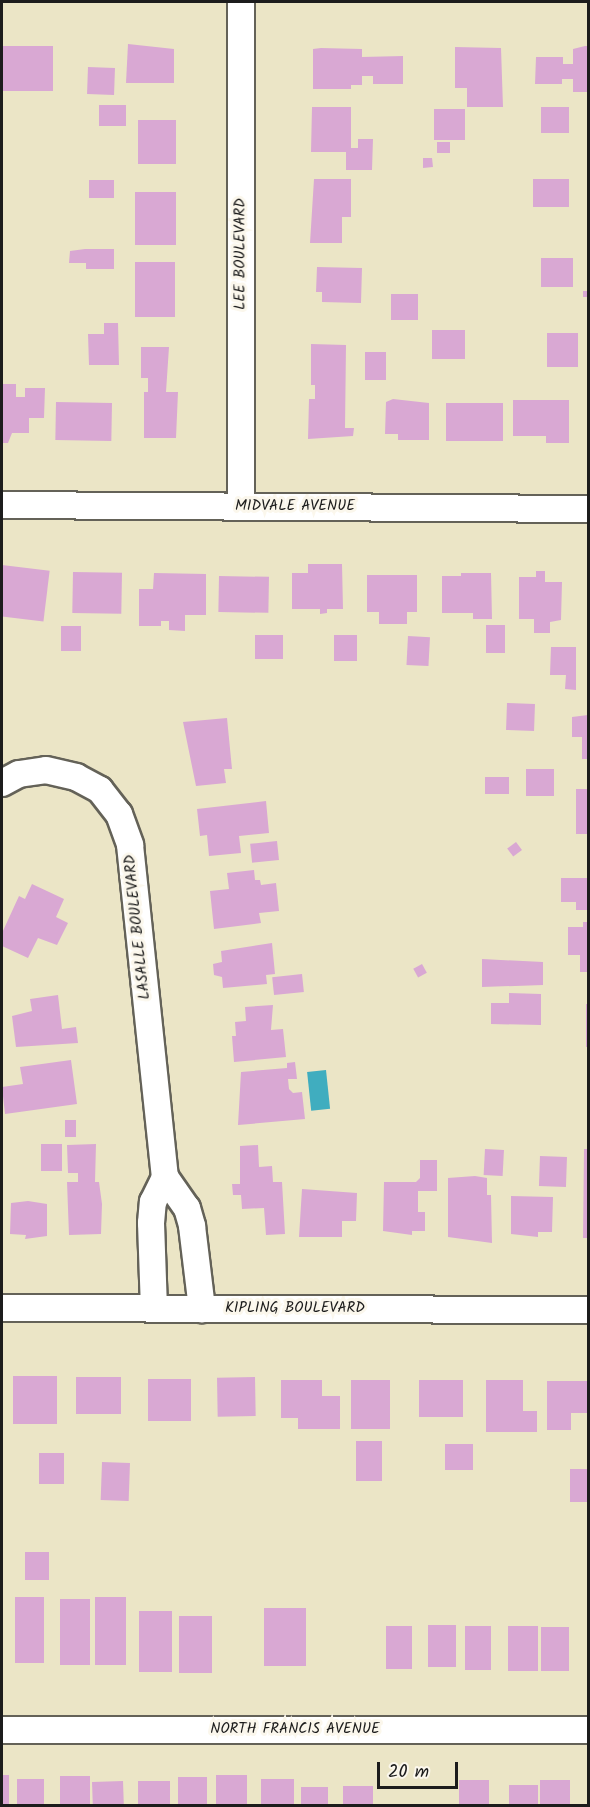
<!DOCTYPE html>
<style>
body{margin:0}
#map{position:relative;width:590px;height:1807px;overflow:hidden;background:#ebe5c6;font-family:Kalam,sans-serif}
div>[style]{position:absolute}
[style*='--x']{left:calc(var(--x)*1px);top:calc(var(--y)*1px);width:calc(var(--w)*1px);rotate:calc(var(--a)*1deg)}
.water>*{inset:0;background:#40adbf;transform-origin:0 0}
.building>*{inset:0;background:#d9a8d3;transform-origin:0 0}
.roads{filter:drop-shadow(2px 0 #646258) drop-shadow(-2px 0 #646258) drop-shadow(0 2px #646258) drop-shadow(0 -2px #646258)}
.minor>*{height:26px;margin:-13px;padding:0 13px;transform-origin:13px;border-radius:13px;background:#fff}
span{translate:-50% -50%;white-space:nowrap;text-align:center;line-height:1.15;-webkit-text-stroke:6px #fbf7ec;paint-order:stroke}
.street-label{font-size:15px;color:#1c1c1c}
.frame{position:absolute;inset:0;border:3px solid #1c1c1c;pointer-events:none}
.scale{position:absolute;left:377px;top:1762px;width:81px;height:27px;box-sizing:border-box;border:3px solid #1c1c1c;border-top:0;padding-left:8px;font-size:18px;line-height:21px;white-space:nowrap;color:#1c1c1c;-webkit-text-stroke:4px #fbf7ec;paint-order:stroke}
</style>
<div id="map">
<div class="water">
<i style="left:326px;top:1070px;width:39px;height:19px;rotate:84deg"></i>
</div>
<div class="building">
<i style="clip-path:polygon(128px 44px,174px 49px,174px 83px,126px 83px)"></i>
<i style="left:53px;top:46px;width:45px;height:51px;rotate:90deg"></i>
<i style="clip-path:polygon(585px 46px,588px 46px,588px 92px,573px 92px,573px 79px,562px 79px,562px 84px,535px 84px,536px 57px,563px 57px,563px 64px,573px 64px,573px 49px)"></i>
<i style="clip-path:polygon(455px 47px,501px 48px,503px 107px,467px 107px,467px 88px,455px 88px)"></i>
<i style="clip-path:polygon(321px 48px,362px 49px,362px 57px,403px 56px,403px 84px,373px 84px,373px 76px,362px 76px,362px 85px,351px 85px,351px 89px,313px 89px,313px 49px)"></i>
<i style="left:88px;top:67px;width:27px;height:27px;rotate:2deg"></i>
<i style="left:99px;top:105px;width:27px;height:21px"></i>
<i style="clip-path:polygon(312px 107px,351px 107px,351px 148px,358px 148px,358px 139px,373px 139px,372px 170px,346px 170px,346px 152px,311px 152px)"></i>
<i style="left:541px;top:107px;width:28px;height:26px"></i>
<i style="left:465px;top:109px;width:31px;height:31px;rotate:90deg"></i>
<i style="left:138px;top:120px;width:38px;height:44px"></i>
<i style="left:437px;top:142px;width:13px;height:11px"></i>
<i style="clip-path:polygon(423px 158px,432px 158px,433px 167px,423px 168px)"></i>
<i style="clip-path:polygon(314px 179px,351px 179px,351px 217px,342px 217px,342px 243px,310px 243px)"></i>
<i style="left:533px;top:179px;width:36px;height:28px"></i>
<i style="left:89px;top:180px;width:25px;height:18px"></i>
<i style="left:135px;top:192px;width:41px;height:53px"></i>
<i style="clip-path:polygon(85px 249px,114px 249px,114px 269px,86px 269px,86px 263px,69px 263px,70px 251px)"></i>
<i style="left:541px;top:258px;width:32px;height:29px"></i>
<i style="left:135px;top:262px;width:40px;height:55px"></i>
<i style="clip-path:polygon(317px 267px,362px 268px,361px 303px,322px 302px,322px 292px,316px 292px)"></i>
<i style="left:583px;top:291px;width:5px;height:6px"></i>
<i style="left:391px;top:294px;width:27px;height:26px"></i>
<i style="clip-path:polygon(104px 323px,118px 323px,119px 365px,89px 365px,88px 334px,104px 334px)"></i>
<i style="left:465px;top:330px;width:29px;height:33px;rotate:90deg"></i>
<i style="left:547px;top:333px;width:31px;height:34px"></i>
<i style="clip-path:polygon(311px 344px,346px 345px,345px 428px,354px 428px,353px 436px,308px 439px,309px 399px,315px 399px,315px 385px,311px 385px)"></i>
<i style="clip-path:polygon(141px 347px,169px 347px,166px 392px,178px 392px,176px 438px,144px 438px,144px 392px,148px 392px,148px 378px,141px 378px)"></i>
<i style="left:365px;top:352px;width:21px;height:28px"></i>
<i style="clip-path:polygon(2px 384px,16px 384px,16px 397px,25px 397px,25px 388px,45px 388px,44px 418px,29px 418px,29px 433px,12px 433px,8px 443px,2px 443px)"></i>
<i style="clip-path:polygon(393px 399px,429px 403px,429px 440px,398px 440px,398px 434px,385px 434px,386px 402px)"></i>
<i style="clip-path:polygon(513px 400px,569px 400px,569px 443px,546px 443px,546px 436px,513px 436px)"></i>
<i style="left:56px;top:402px;width:56px;height:38px;rotate:1deg"></i>
<i style="left:446px;top:403px;width:57px;height:38px"></i>
<i style="clip-path:polygon(308px 564px,342px 564px,343px 609px,327px 609px,327px 613px,320px 614px,320px 609px,292px 609px,292px 573px,308px 573px)"></i>
<i style="left:2px;top:565px;width:48px;height:51px;rotate:7deg"></i>
<i style="clip-path:polygon(536px 571px,545px 571px,545px 582px,562px 582px,561px 620px,550px 622px,550px 633px,534px 633px,534px 619px,519px 619px,519px 577px,536px 577px)"></i>
<i style="left:73px;top:572px;width:49px;height:41px;rotate:1deg"></i>
<i style="clip-path:polygon(154px 573px,206px 574px,206px 615px,185px 615px,185px 631px,169px 630px,169px 621px,161px 621px,161px 626px,139px 626px,139px 589px,153px 589px)"></i>
<i style="clip-path:polygon(461px 573px,491px 573px,492px 619px,473px 619px,473px 613px,442px 613px,442px 576px,461px 576px)"></i>
<i style="clip-path:polygon(367px 575px,417px 575px,417px 612px,407px 612px,407px 624px,379px 624px,379px 612px,367px 612px)"></i>
<i style="left:219px;top:576px;width:50px;height:36px;rotate:1deg"></i>
<i style="left:486px;top:625px;width:19px;height:28px"></i>
<i style="left:61px;top:626px;width:20px;height:25px"></i>
<i style="left:255px;top:635px;width:28px;height:24px"></i>
<i style="left:334px;top:635px;width:23px;height:26px"></i>
<i style="left:408px;top:636px;width:22px;height:29px;rotate:3deg"></i>
<i style="clip-path:polygon(551px 647px,576px 647px,576px 690px,565px 689px,566px 675px,550px 675px)"></i>
<i style="left:507px;top:703px;width:28px;height:27px;rotate:2deg"></i>
<i style="clip-path:polygon(588px 715px,588px 759px,582px 759px,582px 737px,572px 737px,572px 717px)"></i>
<i style="clip-path:polygon(227px 718px,232px 769px,224px 769px,226px 783px,196px 786px,183px 722px)"></i>
<i style="left:526px;top:769px;width:28px;height:27px"></i>
<i style="left:485px;top:777px;width:24px;height:17px"></i>
<i style="left:576px;top:789px;width:12px;height:45px"></i>
<i style="clip-path:polygon(266px 801px,269px 833px,239px 836px,241px 853px,209px 856px,207px 835px,200px 836px,197px 809px)"></i>
<i style="left:277px;top:841px;width:19px;height:27px;rotate:84deg"></i>
<i style="left:516px;top:842px;width:10px;height:11px;rotate:53deg"></i>
<i style="clip-path:polygon(254px 870px,255px 880px,260px 880px,261px 885px,276px 883px,279px 911px,259px 913px,261px 923px,214px 929px,210px 891px,229px 889px,227px 873px)"></i>
<i style="clip-path:polygon(561px 878px,588px 878px,588px 910px,576px 910px,576px 902px,561px 902px)"></i>
<i style="clip-path:polygon(32px 884px,64px 899px,56px 917px,68px 923px,57px 945px,38px 938px,28px 958px,2px 946px,2px 933px,19px 896px,25px 899px)"></i>
<i style="clip-path:polygon(583px 922px,588px 922px,588px 972px,580px 972px,580px 955px,568px 955px,568px 927px,583px 927px)"></i>
<i style="clip-path:polygon(272px 943px,275px 974px,266px 975px,267px 984px,223px 988px,222px 977px,214px 975px,213px 964px,222px 962px,221px 951px)"></i>
<i style="clip-path:polygon(482px 959px,543px 962px,543px 985px,482px 987px)"></i>
<i style="left:422px;top:964px;width:10px;height:10px;rotate:61deg"></i>
<i style="left:302px;top:974px;width:18px;height:30px;rotate:84deg"></i>
<i style="clip-path:polygon(509px 993px,541px 994px,541px 1025px,491px 1024px,491px 1003px,509px 1003px)"></i>
<i style="clip-path:polygon(58px 995px,62px 1029px,76px 1027px,78px 1043px,16px 1047px,12px 1016px,32px 1011px,30px 999px)"></i>
<i style="left:586px;top:1004px;width:2px;height:43px"></i>
<i style="clip-path:polygon(273px 1005px,271px 1030px,283px 1029px,286px 1057px,234px 1062px,232px 1036px,236px 1036px,235px 1022px,246px 1021px,245px 1007px)"></i>
<i style="clip-path:polygon(71px 1060px,77px 1104px,5px 1114px,2px 1087px,23px 1084px,20px 1067px)"></i>
<i style="clip-path:polygon(295px 1062px,297px 1079px,288px 1079px,289px 1089px,293px 1093px,302px 1092px,305px 1119px,238px 1125px,241px 1072px,287px 1068px,287px 1063px)"></i>
<i style="left:65px;top:1120px;width:11px;height:17px"></i>
<i style="left:41px;top:1144px;width:21px;height:27px"></i>
<i style="clip-path:polygon(96px 1144px,95px 1182px,99px 1182px,102px 1204px,101px 1234px,69px 1235px,67px 1182px,78px 1182px,78px 1173px,68px 1173px,67px 1145px)"></i>
<i style="clip-path:polygon(258px 1145px,259px 1167px,272px 1166px,273px 1182px,282px 1182px,285px 1234px,266px 1235px,264px 1208px,242px 1209px,241px 1195px,233px 1195px,232px 1184px,240px 1184px,240px 1146px)"></i>
<i style="left:485px;top:1149px;width:19px;height:26px;rotate:3deg"></i>
<i style="clip-path:polygon(584px 1149px,588px 1149px,588px 1238px,583px 1238px)"></i>
<i style="left:540px;top:1156px;width:27px;height:30px;rotate:2deg"></i>
<i style="clip-path:polygon(420px 1160px,437px 1160px,437px 1191px,418px 1191px,418px 1212px,425px 1212px,425px 1231px,412px 1231px,412px 1235px,383px 1231px,384px 1182px,416px 1182px,420px 1178px)"></i>
<i style="clip-path:polygon(475px 1176px,487px 1178px,487px 1195px,491px 1195px,492px 1243px,448px 1237px,448px 1178px)"></i>
<i style="clip-path:polygon(302px 1189px,357px 1193px,356px 1221px,342px 1221px,342px 1237px,299px 1237px)"></i>
<i style="clip-path:polygon(511px 1196px,553px 1197px,552px 1232px,538px 1232px,538px 1237px,511px 1234px)"></i>
<i style="clip-path:polygon(28px 1201px,47px 1204px,47px 1236px,25px 1239px,26px 1235px,10px 1234px,11px 1203px)"></i>
<i style="left:13px;top:1376px;width:44px;height:48px"></i>
<i style="left:76px;top:1377px;width:45px;height:37px"></i>
<i style="left:255px;top:1377px;width:39px;height:38px;rotate:89deg"></i>
<i style="left:148px;top:1379px;width:43px;height:42px"></i>
<i style="clip-path:polygon(281px 1380px,322px 1380px,322px 1396px,340px 1396px,340px 1429px,298px 1429px,298px 1418px,281px 1418px)"></i>
<i style="left:351px;top:1380px;width:39px;height:49px"></i>
<i style="left:419px;top:1380px;width:44px;height:37px"></i>
<i style="clip-path:polygon(486px 1380px,523px 1380px,523px 1411px,537px 1411px,537px 1432px,486px 1432px)"></i>
<i style="clip-path:polygon(547px 1381px,588px 1381px,588px 1413px,571px 1413px,571px 1430px,547px 1430px)"></i>
<i style="left:356px;top:1441px;width:26px;height:40px"></i>
<i style="left:445px;top:1444px;width:28px;height:26px"></i>
<i style="left:39px;top:1453px;width:25px;height:31px"></i>
<i style="left:102px;top:1462px;width:28px;height:38px;rotate:2deg"></i>
<i style="left:570px;top:1469px;width:18px;height:33px"></i>
<i style="left:25px;top:1552px;width:24px;height:28px"></i>
<i style="left:15px;top:1597px;width:29px;height:66px"></i>
<i style="left:95px;top:1597px;width:31px;height:68px"></i>
<i style="left:60px;top:1599px;width:30px;height:66px"></i>
<i style="left:264px;top:1608px;width:42px;height:58px"></i>
<i style="left:139px;top:1611px;width:33px;height:61px"></i>
<i style="left:179px;top:1616px;width:33px;height:57px"></i>
<i style="left:428px;top:1625px;width:28px;height:42px"></i>
<i style="left:386px;top:1626px;width:26px;height:43px"></i>
<i style="left:465px;top:1626px;width:26px;height:44px"></i>
<i style="left:508px;top:1626px;width:30px;height:45px"></i>
<i style="left:541px;top:1627px;width:28px;height:44px"></i>
<i style="left:2px;top:1775px;width:7px;height:31px"></i>
<i style="left:216px;top:1775px;width:31px;height:31px"></i>
<i style="left:60px;top:1776px;width:30px;height:30px"></i>
<i style="left:178px;top:1777px;width:29px;height:29px"></i>
<i style="left:17px;top:1779px;width:27px;height:27px"></i>
<i style="left:261px;top:1779px;width:33px;height:27px"></i>
<i style="left:459px;top:1780px;width:30px;height:26px"></i>
<i style="left:540px;top:1780px;width:30px;height:26px"></i>
<i style="left:123px;top:1781px;width:25px;height:31px;rotate:88deg"></i>
<i style="left:138px;top:1781px;width:32px;height:25px"></i>
<i style="left:509px;top:1785px;width:29px;height:21px"></i>
<i style="left:343px;top:1786px;width:30px;height:20px"></i>
<i style="left:301px;top:1787px;width:27px;height:19px"></i>
</div>
<div class="roads">
<div class="minor">
<i style="--x:2;--y:505;--w:586;--a:0.39"></i>
<i style="--x:241;--y:506;--w:504;--a:-90"></i>
<i style="--x:2;--y:783;--w:19;--a:-28"></i>
<i style="--x:19;--y:774;--w:27;--a:-8"></i>
<i style="--x:46;--y:770;--w:31;--a:13"></i>
<i style="--x:76;--y:777;--w:27;--a:28"></i>
<i style="--x:100;--y:790;--w:31;--a:52"></i>
<i style="--x:119;--y:814;--w:33;--a:70"></i>
<i style="--x:130;--y:845;--w:334;--a:84"></i>
<i style="--x:165;--y:1177;--w:38;--a:55"></i>
<i style="--x:187;--y:1208;--w:19;--a:74"></i>
<i style="--x:192;--y:1226;--w:84;--a:83.1"></i>
<i style="--x:2;--y:1308;--w:586;--a:0.2"></i>
<i style="--x:154;--y:1309;--w:86;--a:-92"></i>
<i style="--x:151;--y:1223;--w:21;--a:-85"></i>
<i style="--x:153;--y:1202;--w:28;--a:-64"></i>
<i style="--x:2;--y:1730;--w:586;--a:0"></i>
</div>
</div>
<div class="street-label">
<span style="left:241px;top:254px;rotate:-90deg">LEE BOULEVARD</span>
<span style="left:295px;top:507px">MIDVALE AVENUE</span>
<span style="left:138px;top:927px;rotate:-96deg">LASALLE BOULEVARD</span>
<span style="left:295px;top:1309px">KIPLING BOULEVARD</span>
<span style="left:295px;top:1730px">NORTH FRANCIS AVENUE</span>
</div>
<div class="frame"></div>
<div class="scale">20 m</div>
</div>
